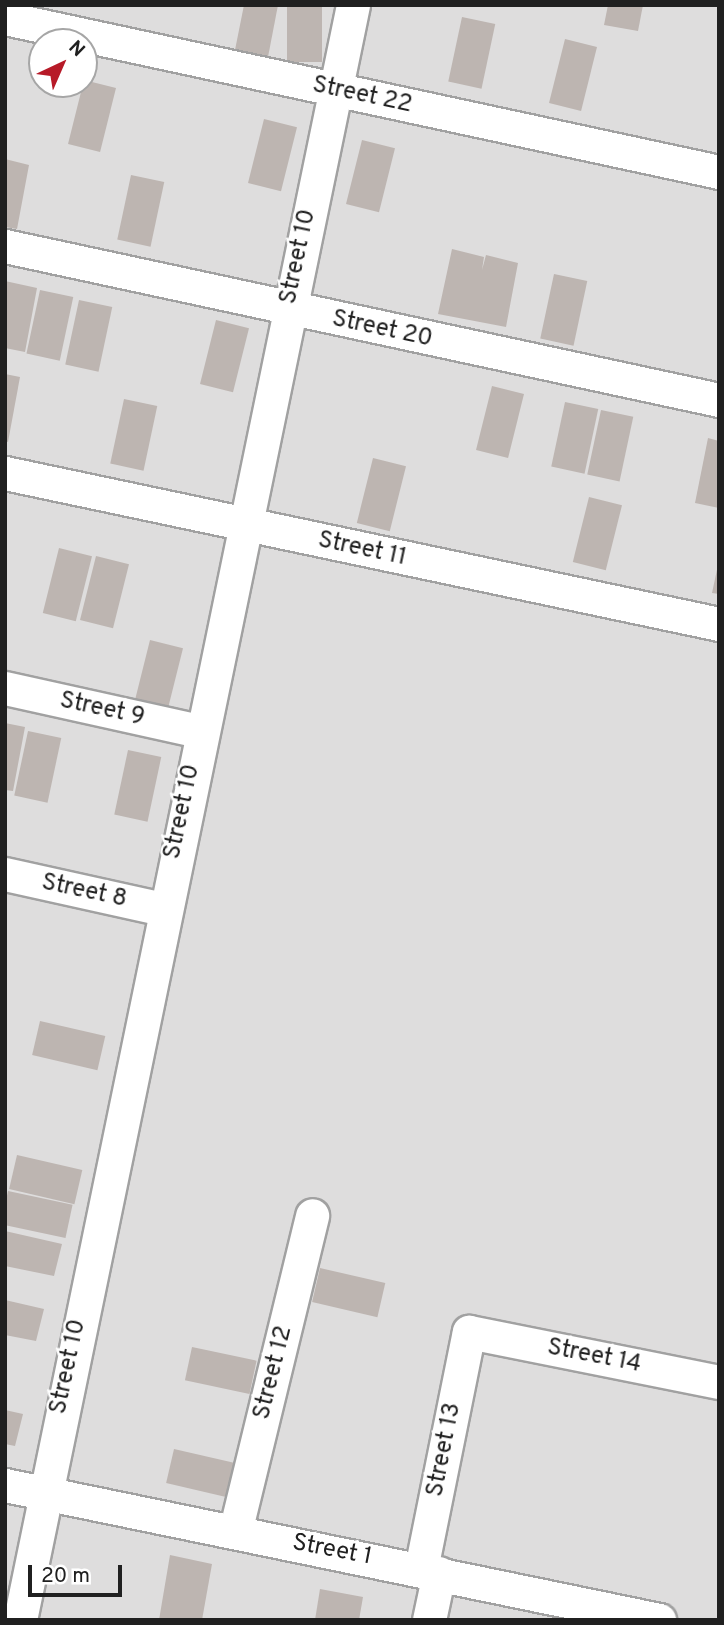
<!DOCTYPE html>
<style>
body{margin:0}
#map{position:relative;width:724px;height:1625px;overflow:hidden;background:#f0ece8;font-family:Overpass,sans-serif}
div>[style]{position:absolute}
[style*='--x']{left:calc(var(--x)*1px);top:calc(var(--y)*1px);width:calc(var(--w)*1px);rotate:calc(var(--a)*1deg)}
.residential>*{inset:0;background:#dedddd}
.building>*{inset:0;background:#bdb5b1;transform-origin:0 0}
.roads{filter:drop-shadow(2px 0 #a1a1a1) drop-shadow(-2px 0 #a1a1a1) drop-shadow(0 2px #a1a1a1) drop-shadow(0 -2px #a1a1a1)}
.minor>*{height:33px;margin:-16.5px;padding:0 16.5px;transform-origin:16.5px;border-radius:16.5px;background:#fff}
span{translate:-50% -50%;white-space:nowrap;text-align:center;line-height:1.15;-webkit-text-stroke:5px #fff;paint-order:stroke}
.street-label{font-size:24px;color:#202020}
.frame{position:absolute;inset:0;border:7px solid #202020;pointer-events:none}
.north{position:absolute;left:28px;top:28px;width:70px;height:70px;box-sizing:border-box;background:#fff;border:2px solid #a6a6a6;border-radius:50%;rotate:44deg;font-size:19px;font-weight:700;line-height:28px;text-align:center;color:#202020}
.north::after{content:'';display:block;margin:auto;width:24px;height:32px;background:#b71a28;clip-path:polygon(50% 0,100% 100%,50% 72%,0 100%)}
.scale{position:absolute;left:28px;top:1565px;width:94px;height:32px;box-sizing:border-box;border:4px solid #202020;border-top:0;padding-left:9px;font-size:21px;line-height:24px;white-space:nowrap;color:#202020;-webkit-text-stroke:5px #fff;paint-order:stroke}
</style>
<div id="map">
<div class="residential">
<i style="clip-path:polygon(evenodd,5px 5px,719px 5px,719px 1620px,5px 1620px,5px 5px,42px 42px,84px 42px,84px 84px,42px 84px,42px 42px)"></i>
</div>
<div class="building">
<i style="clip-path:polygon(244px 5px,278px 5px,268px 57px,235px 50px)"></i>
<i style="left:287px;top:5px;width:35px;height:57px"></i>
<i style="clip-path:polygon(608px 5px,643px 5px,638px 31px,604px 25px)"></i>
<i style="left:462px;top:17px;width:34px;height:66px;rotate:12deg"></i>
<i style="left:565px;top:39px;width:33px;height:66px;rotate:14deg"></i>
<i style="left:84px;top:80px;width:33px;height:66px;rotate:14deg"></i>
<i style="left:264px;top:119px;width:34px;height:66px;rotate:14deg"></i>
<i style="left:362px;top:140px;width:34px;height:66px;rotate:14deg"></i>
<i style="clip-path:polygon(5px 159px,29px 165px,17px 229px,5px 227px)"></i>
<i style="left:131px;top:175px;width:34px;height:66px;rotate:12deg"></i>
<i style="clip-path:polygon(452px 249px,484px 257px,482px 270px,486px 255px,518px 263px,506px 327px,438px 314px)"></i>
<i style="left:554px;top:274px;width:34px;height:66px;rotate:12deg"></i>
<i style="clip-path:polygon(5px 281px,37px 288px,25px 352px,5px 348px)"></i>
<i style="left:40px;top:290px;width:34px;height:65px;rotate:12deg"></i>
<i style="left:79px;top:300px;width:34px;height:66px;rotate:12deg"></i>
<i style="left:216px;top:320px;width:34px;height:66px;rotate:14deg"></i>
<i style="clip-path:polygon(5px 374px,20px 377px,8px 442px,5px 441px)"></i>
<i style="left:492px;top:386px;width:33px;height:66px;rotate:14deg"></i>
<i style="left:124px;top:399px;width:34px;height:66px;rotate:12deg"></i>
<i style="left:565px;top:402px;width:34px;height:66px;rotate:12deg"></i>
<i style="left:601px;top:410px;width:33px;height:66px;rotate:12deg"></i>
<i style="clip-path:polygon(708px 438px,719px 441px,719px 508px,695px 503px)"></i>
<i style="left:373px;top:458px;width:34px;height:67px;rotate:14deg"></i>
<i style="left:589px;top:497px;width:34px;height:67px;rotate:14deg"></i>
<i style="left:59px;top:548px;width:34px;height:67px;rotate:14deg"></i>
<i style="left:96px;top:556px;width:34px;height:66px;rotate:14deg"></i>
<i style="clip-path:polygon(718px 565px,719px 566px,719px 594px,712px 593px)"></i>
<i style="left:150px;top:640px;width:34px;height:67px;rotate:14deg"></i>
<i style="clip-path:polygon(5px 723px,25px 727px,13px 791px,5px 790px)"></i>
<i style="left:28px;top:731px;width:34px;height:66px;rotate:12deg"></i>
<i style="left:128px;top:750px;width:34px;height:66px;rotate:12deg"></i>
<i style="left:40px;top:1021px;width:67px;height:35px;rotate:13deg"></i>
<i style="left:17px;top:1155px;width:67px;height:35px;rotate:13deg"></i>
<i style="left:8px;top:1191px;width:66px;height:34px;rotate:12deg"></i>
<i style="clip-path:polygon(5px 1231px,62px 1244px,54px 1276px,5px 1266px)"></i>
<i style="left:320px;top:1268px;width:67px;height:35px;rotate:13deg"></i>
<i style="clip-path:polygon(5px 1300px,44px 1309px,36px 1341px,5px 1335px)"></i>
<i style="left:192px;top:1347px;width:66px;height:34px;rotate:12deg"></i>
<i style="clip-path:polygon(5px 1410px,23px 1414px,15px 1446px,5px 1444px)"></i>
<i style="left:174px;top:1449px;width:67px;height:35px;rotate:13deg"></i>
<i style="clip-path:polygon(170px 1555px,212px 1564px,202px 1620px,159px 1620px)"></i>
<i style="clip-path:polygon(320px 1589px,363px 1597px,359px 1620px,315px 1620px)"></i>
</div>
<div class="roads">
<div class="minor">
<i style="--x:5;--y:18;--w:730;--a:12.17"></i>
<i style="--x:5;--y:246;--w:730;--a:12.17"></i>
<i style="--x:5;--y:473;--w:730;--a:11.94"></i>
<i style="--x:5;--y:688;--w:199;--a:12.5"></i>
<i style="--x:5;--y:874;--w:162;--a:12.5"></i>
<i style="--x:5;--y:1485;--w:668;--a:11.66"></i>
<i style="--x:235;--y:1532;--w:326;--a:-76.3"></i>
<i style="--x:421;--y:1569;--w:242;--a:-78.6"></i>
<i style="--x:469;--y:1332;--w:255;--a:11.3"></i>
<i style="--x:20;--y:1620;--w:1649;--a:-78.35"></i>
<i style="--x:429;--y:1620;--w:48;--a:-78"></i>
</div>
</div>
<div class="street-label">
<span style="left:362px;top:96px;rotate:12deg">Street 22</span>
<span style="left:299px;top:257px;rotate:-78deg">Street 10</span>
<span style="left:382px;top:330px;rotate:12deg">Street 20</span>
<span style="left:362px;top:550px;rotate:12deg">Street 11</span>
<span style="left:102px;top:710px;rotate:12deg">Street 9</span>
<span style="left:183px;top:812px;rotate:-78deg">Street 10</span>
<span style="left:84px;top:892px;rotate:12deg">Street 8</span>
<span style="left:594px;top:1357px;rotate:11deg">Street 14</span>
<span style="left:69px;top:1367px;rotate:-78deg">Street 10</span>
<span style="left:274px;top:1373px;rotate:-76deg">Street 12</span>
<span style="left:445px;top:1450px;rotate:-79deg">Street 13</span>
<span style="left:332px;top:1551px;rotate:11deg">Street 1</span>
</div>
<div class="frame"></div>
<div class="north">N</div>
<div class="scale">20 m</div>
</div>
